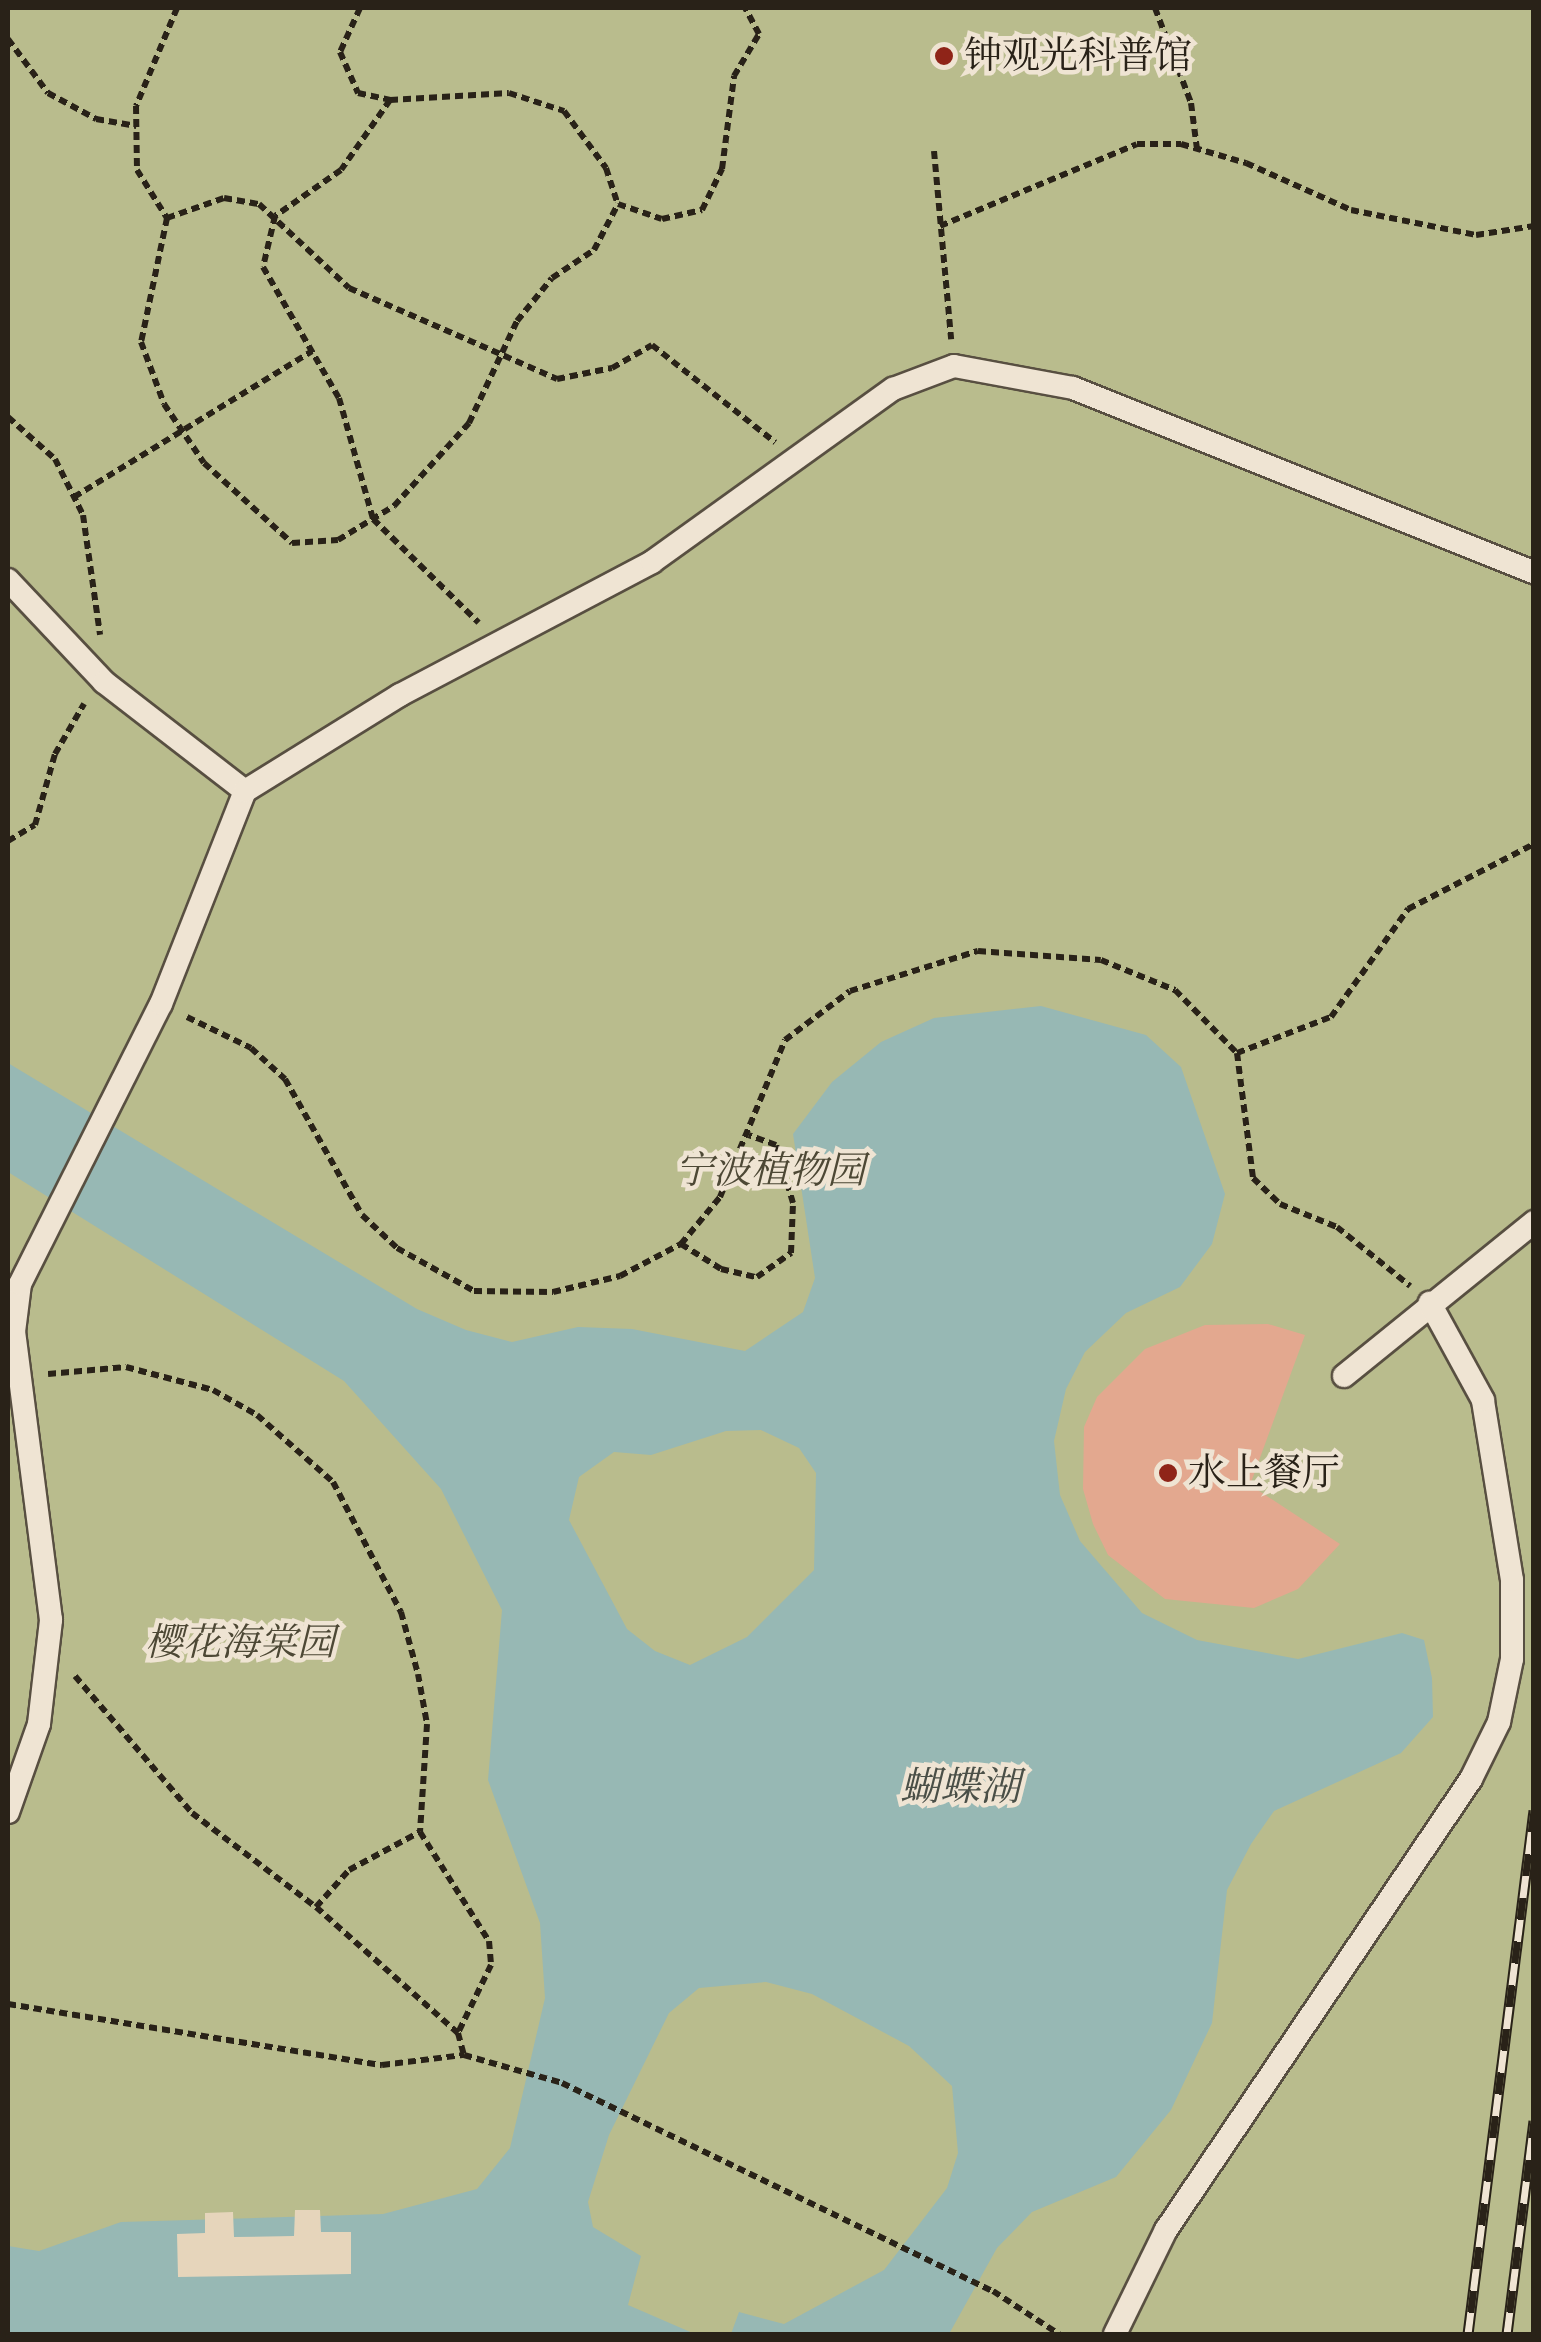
<!DOCTYPE html>
<meta charset="utf-8">
<style>
body{margin:0}
#map{position:relative;width:1541px;height:2342px;overflow:hidden;background:#e6d5bb;font-family:Alegreya,"Noto Serif SC",serif}
div>[style]{position:absolute}
[style*='--x']{left:calc(var(--x)*1px);top:calc(var(--y)*1px);width:calc(var(--w)*1px);rotate:calc(var(--a)*1deg)}
.green>*{inset:0;background:#b9bc8d;transform-origin:0 0}
.water>*{inset:0;background:#97b8b4}
.pier>*{inset:0;background:#e6d5bb}
.building>*{inset:0;background:#e3a88f}
.path>*{height:6px;margin-top:-3px;transform-origin:0;background:repeating-linear-gradient(90deg,#292218 0 8px,transparent 0 13px)}
.roads{filter:drop-shadow(2px 0 #584f41) drop-shadow(-2px 0 #584f41) drop-shadow(0 2px #584f41) drop-shadow(0 -2px #584f41)}
.service>*{height:22px;margin:-11px;padding:0 11px;transform-origin:11px;border-radius:11px;background:#efe4d3}
.rail>*{height:11px;margin-top:-5.5px;transform-origin:0;background:repeating-linear-gradient(90deg,#efe4d3 0 22px,#292218 0 44px);box-sizing:border-box;border-block:2px solid #292218}
.dots>*{width:28px;height:28px;translate:-50% -50%;box-sizing:border-box;border:5px solid #efe4d3;border-radius:50%}
span{translate:-50% -50%;white-space:nowrap;text-align:center;line-height:1.15;-webkit-text-stroke:9px #efe4d3;paint-order:stroke}
.poi-label{font-size:38px;color:#292218}
.left{translate:0 -50%;text-align:left}
.park-label{font-size:38px;color:#4d4835;font-style:italic}
.water-label{font-size:40px;color:#4a4f47;font-style:italic}
.frame{position:absolute;inset:0;border:10px solid #292218;pointer-events:none}
</style>
<div id="map">
<div class="green">
<i style="left:8px;top:8px;width:1525px;height:2326px"></i>
</div>
<div class="water">
<i style="clip-path:polygon(evenodd,1041px 1006px,1146px 1035px,1181px 1067px,1225px 1194px,1212px 1244px,1180px 1287px,1126px 1313px,1085px 1352px,1066px 1389px,1054px 1441px,1060px 1495px,1080px 1541px,1142px 1613px,1197px 1640px,1298px 1659px,1402px 1633px,1424px 1640px,1432px 1678px,1433px 1717px,1401px 1753px,1274px 1811px,1251px 1844px,1227px 1890px,1212px 2023px,1171px 2110px,1116px 2177px,1032px 2212px,997px 2248px,949px 2334px,731px 2334px,739px 2312px,784px 2324px,884px 2270px,947px 2188px,958px 2153px,952px 2086px,909px 2046px,812px 1994px,766px 1982px,699px 1988px,669px 2013px,609px 2135px,588px 2202px,593px 2227px,641px 2256px,628px 2305px,695px 2334px,8px 2334px,8px 2246px,39px 2251px,121px 2222px,383px 2214px,477px 2189px,510px 2148px,545px 1998px,540px 1923px,488px 1780px,502px 1610px,441px 1489px,344px 1381px,8px 1172px,8px 1063px,417px 1309px,466px 1330px,512px 1342px,578px 1327px,632px 1329px,745px 1351px,803px 1312px,815px 1278px,793px 1134px,832px 1082px,881px 1042px,934px 1018px,1041px 1006px,761px 1430px,799px 1448px,816px 1473px,814px 1570px,747px 1637px,690px 1665px,655px 1651px,627px 1629px,569px 1520px,579px 1477px,614px 1452px,651px 1455px,726px 1431px,761px 1430px)"></i>
</div>
<div class="pier">
<i style="clip-path:polygon(295px 2210px,320px 2210px,321px 2232px,351px 2232px,351px 2274px,178px 2277px,177px 2234px,205px 2233px,205px 2213px,233px 2212px,234px 2237px,294px 2236px)"></i>
</div>
<div class="building">
<i style="clip-path:polygon(1268px 1324px,1305px 1335px,1250px 1485px,1340px 1544px,1298px 1589px,1254px 1608px,1165px 1599px,1108px 1555px,1093px 1524px,1083px 1489px,1084px 1427px,1097px 1397px,1145px 1349px,1205px 1325px)"></i>
</div>
<div class="path">
<i style="--x:177;--y:8;--w:106;--a:112.7"></i>
<i style="--x:136;--y:106;--w:64;--a:89.1"></i>
<i style="--x:137;--y:170;--w:57;--a:58"></i>
<i style="--x:167;--y:218;--w:127;--a:101.8"></i>
<i style="--x:141;--y:342;--w:66;--a:69.6"></i>
<i style="--x:164;--y:404;--w:71;--a:55.9"></i>
<i style="--x:204;--y:463;--w:119;--a:42.3"></i>
<i style="--x:292;--y:543;--w:46;--a:-3.7"></i>
<i style="--x:338;--y:540;--w:66;--a:-31.3"></i>
<i style="--x:394;--y:506;--w:112;--a:-47.9"></i>
<i style="--x:469;--y:423;--w:113;--a:-64.8"></i>
<i style="--x:517;--y:321;--w:55;--a:-50.9"></i>
<i style="--x:552;--y:278;--w:50;--a:-33.7"></i>
<i style="--x:594;--y:250;--w:52;--a:-62.4"></i>
<i style="--x:360;--y:8;--w:48;--a:114.4"></i>
<i style="--x:340;--y:52;--w:45;--a:66.3"></i>
<i style="--x:358;--y:93;--w:33;--a:12"></i>
<i style="--x:390;--y:100;--w:119;--a:-3.4"></i>
<i style="--x:509;--y:93;--w:58;--a:18.1"></i>
<i style="--x:564;--y:111;--w:71;--a:53.6"></i>
<i style="--x:606;--y:168;--w:38;--a:72"></i>
<i style="--x:618;--y:204;--w:46;--a:18.8"></i>
<i style="--x:662;--y:219;--w:41;--a:-12.7"></i>
<i style="--x:702;--y:210;--w:46;--a:-64"></i>
<i style="--x:722;--y:169;--w:94;--a:-82.6"></i>
<i style="--x:734;--y:76;--w:49;--a:-59.2"></i>
<i style="--x:759;--y:34;--w:30;--a:-118"></i>
<i style="--x:1155;--y:8;--w:102;--a:69.2"></i>
<i style="--x:1191;--y:103;--w:46;--a:82.6"></i>
<i style="--x:8;--y:39;--w:67;--a:53.5"></i>
<i style="--x:48;--y:93;--w:55;--a:28.4"></i>
<i style="--x:96;--y:119;--w:41;--a:9.9"></i>
<i style="--x:390;--y:100;--w:85;--a:125"></i>
<i style="--x:341;--y:170;--w:80;--a:145.1"></i>
<i style="--x:275;--y:216;--w:52;--a:103.2"></i>
<i style="--x:263;--y:267;--w:151;--a:59.9"></i>
<i style="--x:339;--y:398;--w:126;--a:74.3"></i>
<i style="--x:373;--y:519;--w:148;--a:44.5"></i>
<i style="--x:934;--y:151;--w:189;--a:84.8"></i>
<i style="--x:167;--y:218;--w:60;--a:-19.3"></i>
<i style="--x:224;--y:198;--w:36;--a:10"></i>
<i style="--x:259;--y:204;--w:123;--a:43"></i>
<i style="--x:349;--y:288;--w:227;--a:23.6"></i>
<i style="--x:557;--y:379;--w:56;--a:-11.3"></i>
<i style="--x:612;--y:368;--w:46;--a:-29.9"></i>
<i style="--x:652;--y:345;--w:157;--a:38.3"></i>
<i style="--x:940;--y:226;--w:213;--a:-22.6"></i>
<i style="--x:1137;--y:144;--w:44;--a:0"></i>
<i style="--x:1181;--y:144;--w:68;--a:16.3"></i>
<i style="--x:1246;--y:163;--w:115;--a:24.1"></i>
<i style="--x:1351;--y:210;--w:127;--a:11.3"></i>
<i style="--x:1476;--y:235;--w:59;--a:-8.8"></i>
<i style="--x:8;--y:417;--w:63;--a:41.8"></i>
<i style="--x:55;--y:459;--w:63;--a:63.4"></i>
<i style="--x:83;--y:515;--w:121;--a:81.9"></i>
<i style="--x:74;--y:497;--w:279;--a:-31.5"></i>
<i style="--x:8;--y:841;--w:31;--a:-31"></i>
<i style="--x:35;--y:825;--w:74;--a:-74.3"></i>
<i style="--x:55;--y:754;--w:58;--a:-59.9"></i>
<i style="--x:187;--y:1017;--w:71;--a:25.8"></i>
<i style="--x:251;--y:1048;--w:46;--a:42.4"></i>
<i style="--x:285;--y:1079;--w:156;--a:60.5"></i>
<i style="--x:362;--y:1215;--w:48;--a:43.3"></i>
<i style="--x:397;--y:1248;--w:88;--a:29.2"></i>
<i style="--x:474;--y:1291;--w:79;--a:0.7"></i>
<i style="--x:553;--y:1292;--w:69;--a:-13.4"></i>
<i style="--x:620;--y:1276;--w:69;--a:-27.7"></i>
<i style="--x:681;--y:1244;--w:61;--a:-50.3"></i>
<i style="--x:720;--y:1197;--w:170;--a:-67.5"></i>
<i style="--x:785;--y:1040;--w:81;--a:-37"></i>
<i style="--x:850;--y:991;--w:134;--a:-17.4"></i>
<i style="--x:978;--y:951;--w:123;--a:4.2"></i>
<i style="--x:1101;--y:960;--w:80;--a:22.1"></i>
<i style="--x:1175;--y:990;--w:88;--a:45.5"></i>
<i style="--x:1237;--y:1053;--w:101;--a:-21"></i>
<i style="--x:1331;--y:1017;--w:133;--a:-54.5"></i>
<i style="--x:1408;--y:909;--w:142;--a:-27.3"></i>
<i style="--x:1237;--y:1053;--w:126;--a:82.7"></i>
<i style="--x:1253;--y:1178;--w:37;--a:44"></i>
<i style="--x:1280;--y:1204;--w:61;--a:22"></i>
<i style="--x:1337;--y:1227;--w:94;--a:38.9"></i>
<i style="--x:681;--y:1244;--w:47;--a:32"></i>
<i style="--x:721;--y:1269;--w:37;--a:13"></i>
<i style="--x:757;--y:1277;--w:42;--a:-35.2"></i>
<i style="--x:791;--y:1253;--w:50;--a:-87.7"></i>
<i style="--x:793;--y:1203;--w:60;--a:-106.3"></i>
<i style="--x:776;--y:1145;--w:29;--a:-160"></i>
<i style="--x:48;--y:1374;--w:78;--a:-5.1"></i>
<i style="--x:126;--y:1367;--w:90;--a:14.8"></i>
<i style="--x:213;--y:1390;--w:51;--a:29.6"></i>
<i style="--x:257;--y:1415;--w:101;--a:41.4"></i>
<i style="--x:333;--y:1482;--w:147;--a:62.4"></i>
<i style="--x:401;--y:1612;--w:64;--a:74.7"></i>
<i style="--x:418;--y:1674;--w:51;--a:79.8"></i>
<i style="--x:427;--y:1724;--w:108;--a:93.7"></i>
<i style="--x:420;--y:1832;--w:129;--a:57.7"></i>
<i style="--x:489;--y:1941;--w:24;--a:85"></i>
<i style="--x:491;--y:1965;--w:76;--a:115.9"></i>
<i style="--x:75;--y:1676;--w:180;--a:49.5"></i>
<i style="--x:192;--y:1813;--w:156;--a:37.2"></i>
<i style="--x:316;--y:1907;--w:190;--a:41.6"></i>
<i style="--x:458;--y:2033;--w:23;--a:75"></i>
<i style="--x:316;--y:1907;--w:50;--a:-48.3"></i>
<i style="--x:349;--y:1870;--w:81;--a:-28.2"></i>
<i style="--x:8;--y:2004;--w:379;--a:9.3"></i>
<i style="--x:382;--y:2065;--w:83;--a:-7"></i>
<i style="--x:464;--y:2055;--w:102;--a:15.9"></i>
<i style="--x:562;--y:2083;--w:479;--a:25.8"></i>
<i style="--x:993;--y:2291;--w:79;--a:33.1"></i>
</div>
<div class="roads">
<div class="service">
<i style="--x:8;--y:580;--w:140;--a:46.7"></i>
<i style="--x:104;--y:682;--w:178;--a:37.7"></i>
<i style="--x:1344;--y:1376;--w:245;--a:-39"></i>
<i style="--x:8;--y:1812;--w:93;--a:-70.6"></i>
<i style="--x:39;--y:1724;--w:105;--a:-83.4"></i>
<i style="--x:51;--y:1620;--w:290;--a:-97.3"></i>
<i style="--x:14;--y:1332;--w:48;--a:-82.9"></i>
<i style="--x:20;--y:1284;--w:313;--a:-63.3"></i>
<i style="--x:161;--y:1004;--w:229;--a:-68.5"></i>
<i style="--x:245;--y:791;--w:182;--a:-31.8"></i>
<i style="--x:400;--y:695;--w:285;--a:-27.8"></i>
<i style="--x:652;--y:562;--w:297;--a:-35.7"></i>
<i style="--x:893;--y:389;--w:65;--a:-20.7"></i>
<i style="--x:954;--y:366;--w:121;--a:10.5"></i>
<i style="--x:1073;--y:388;--w:496;--a:21.8"></i>
<i style="--x:1115;--y:2334;--w:116;--a:-63.9"></i>
<i style="--x:1166;--y:2230;--w:544;--a:-55.93"></i>
<i style="--x:1471;--y:1779;--w:64;--a:-63.8"></i>
<i style="--x:1499;--y:1722;--w:64;--a:-78.3"></i>
<i style="--x:1512;--y:1659;--w:79;--a:-90"></i>
<i style="--x:1512;--y:1580;--w:182;--a:-99.2"></i>
<i style="--x:1483;--y:1400;--w:111;--a:-118.7"></i>
</div>
</div>
<div class="rail">
<i style="--x:1468;--y:2334;--w:528;--a:-82.82"></i>
<i style="--x:1507;--y:2334;--w:215;--a:-82.8"></i>
</div>
<div class="dots">
<i style="left:944px;top:56px;background:#8f2418"></i>
<i style="left:1168px;top:1473px;background:#8f2418"></i>
</div>
<div class="poi-label">
<span class="left" style="left:964px;top:56px">钟观光科普馆</span>
<span class="left" style="left:1188px;top:1473px">水上餐厅</span>
</div>
<div class="park-label">
<span style="left:770px;top:1171px">宁波植物园</span>
<span style="left:240px;top:1643px">樱花海棠园</span>
</div>
<div class="water-label">
<span style="left:960px;top:1787px">蝴蝶湖</span>
</div>
<div class="frame"></div>
</div>
